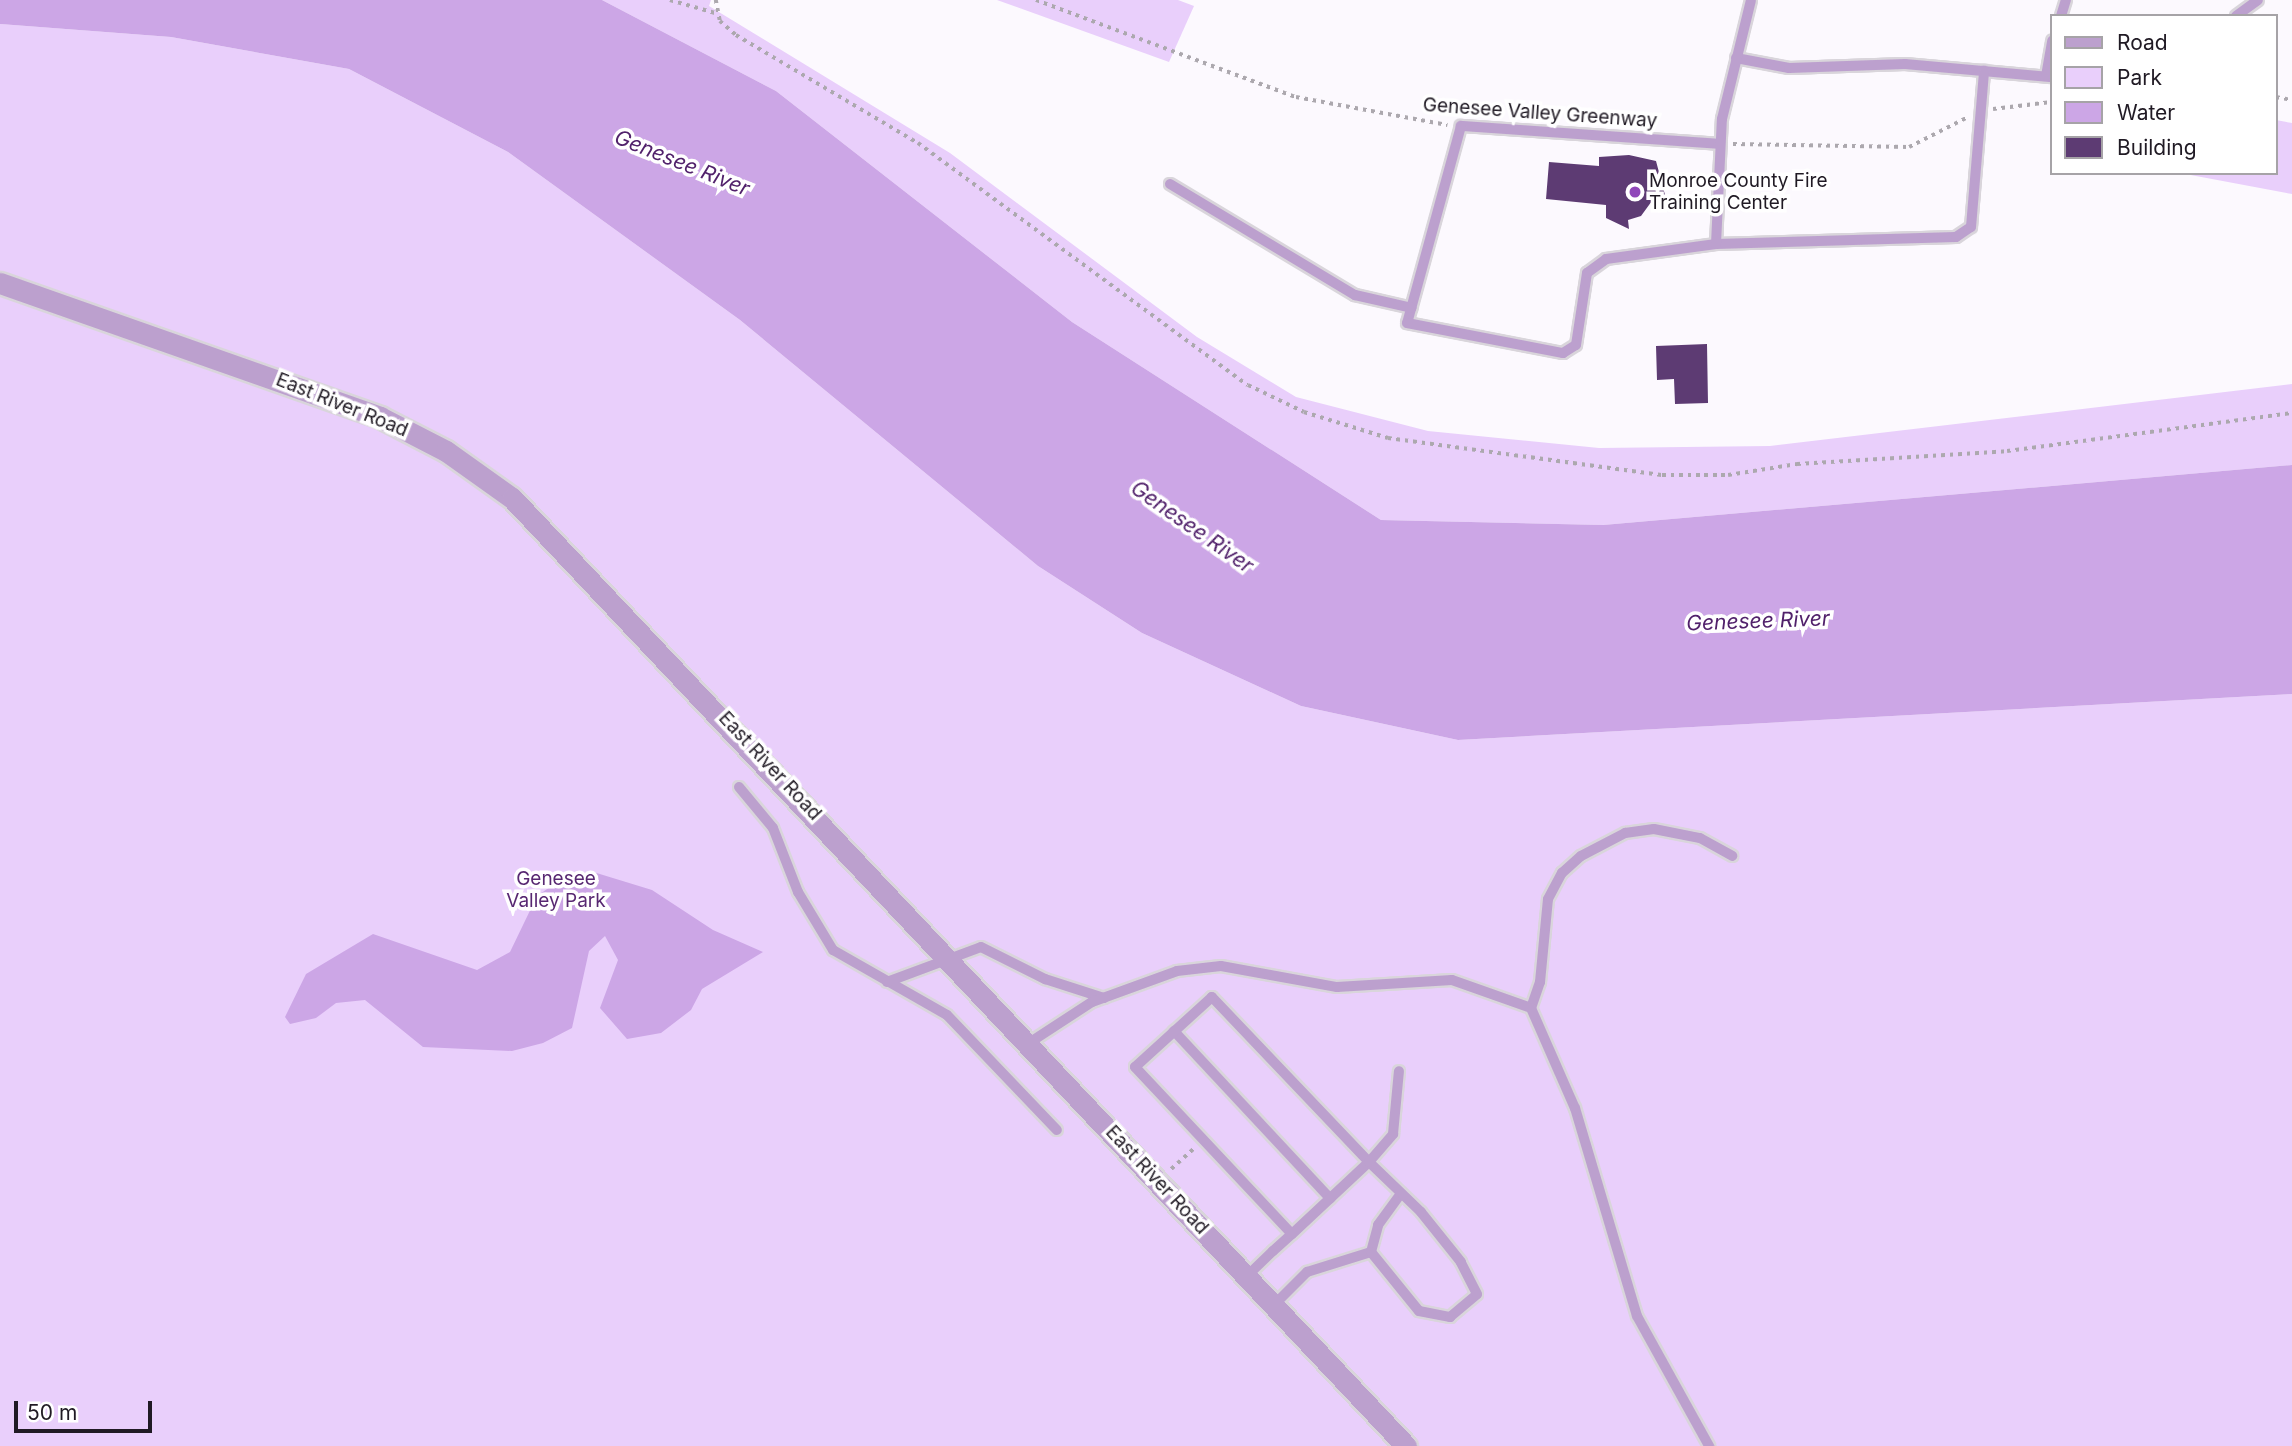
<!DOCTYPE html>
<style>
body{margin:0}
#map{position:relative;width:2292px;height:1446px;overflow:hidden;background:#fcf9fe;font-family:Inter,sans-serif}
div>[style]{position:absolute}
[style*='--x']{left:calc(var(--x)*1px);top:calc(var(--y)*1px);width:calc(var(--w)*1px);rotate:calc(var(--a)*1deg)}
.green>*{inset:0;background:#e9cffb}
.water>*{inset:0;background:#cca6e6}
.building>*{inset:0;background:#5d3b73}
.path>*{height:3.5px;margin-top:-1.75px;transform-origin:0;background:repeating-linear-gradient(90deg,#aca8ae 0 3.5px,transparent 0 8.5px)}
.roads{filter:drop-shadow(2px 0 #d9d5db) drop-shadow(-2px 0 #d9d5db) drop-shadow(0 2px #d9d5db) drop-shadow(0 -2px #d9d5db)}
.service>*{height:10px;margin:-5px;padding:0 5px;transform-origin:5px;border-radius:5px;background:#bca0ce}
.tertiary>*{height:21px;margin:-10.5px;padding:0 10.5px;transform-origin:10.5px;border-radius:10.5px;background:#bca0ce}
.dots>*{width:19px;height:19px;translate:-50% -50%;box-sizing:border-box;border:4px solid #fff;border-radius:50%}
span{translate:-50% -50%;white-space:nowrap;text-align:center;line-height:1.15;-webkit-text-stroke:7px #fff;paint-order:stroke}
.street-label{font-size:19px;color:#201a24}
.poi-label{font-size:19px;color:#201a24}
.left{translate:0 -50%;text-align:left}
.park-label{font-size:19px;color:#582872}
.water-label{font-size:21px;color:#51216b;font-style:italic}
.legend{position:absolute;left:2050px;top:14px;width:228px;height:161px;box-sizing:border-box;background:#fff;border:2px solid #a6a3a7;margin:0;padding:9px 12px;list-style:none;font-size:21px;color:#201a24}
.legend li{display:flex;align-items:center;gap:14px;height:35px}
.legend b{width:35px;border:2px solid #a6a3a7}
.scale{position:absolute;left:14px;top:1401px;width:138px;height:32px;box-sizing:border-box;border:4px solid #201a24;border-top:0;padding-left:9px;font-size:21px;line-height:24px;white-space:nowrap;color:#201a24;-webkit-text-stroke:5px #fff;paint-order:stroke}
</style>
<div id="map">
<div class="green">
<i style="clip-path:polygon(602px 0,711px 0,709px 6px,950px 153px,1197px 337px,1296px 397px,1428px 431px,1599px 448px,1770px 446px,2292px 384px,2292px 465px,1603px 525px,1381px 520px,1072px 322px,776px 91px)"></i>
<i style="clip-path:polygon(997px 0,1178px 0,1194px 6px,1169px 62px)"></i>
<i style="clip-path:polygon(0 24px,171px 37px,349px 69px,508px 152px,740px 320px,1038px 566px,1142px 633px,1301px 706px,1458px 740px,2292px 694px,2292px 1446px,0 1446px)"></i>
<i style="clip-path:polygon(2276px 120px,2292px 123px,2292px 194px,2180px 173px,2276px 173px)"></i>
</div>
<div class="water">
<i style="clip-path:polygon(0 0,602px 0,776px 91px,1072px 322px,1381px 520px,1603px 525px,2292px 465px,2292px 694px,1458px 740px,1301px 706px,1142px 633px,1038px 566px,740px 320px,508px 152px,349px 69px,171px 37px,0 24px)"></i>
<i style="clip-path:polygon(590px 871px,652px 890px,713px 930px,763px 952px,702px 989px,691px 1010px,661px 1033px,627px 1039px,600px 1008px,618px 960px,605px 936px,589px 951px,572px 1028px,543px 1043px,512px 1051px,423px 1047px,365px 1000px,336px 1003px,316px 1018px,290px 1024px,285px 1017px,306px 974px,373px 934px,477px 970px,510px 952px,537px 896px,563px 878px)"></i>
</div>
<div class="building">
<i style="clip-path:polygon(1629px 155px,1656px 161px,1665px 195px,1657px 194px,1641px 216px,1628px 220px,1629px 229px,1606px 218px,1606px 205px,1546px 199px,1549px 162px,1599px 166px,1599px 157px)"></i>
<i style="clip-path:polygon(1707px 344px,1708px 403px,1675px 404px,1674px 379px,1657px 380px,1656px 346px)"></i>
</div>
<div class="path">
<i style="--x:670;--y:0;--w:47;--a:16.1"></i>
<i style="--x:716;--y:0;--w:21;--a:79"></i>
<i style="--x:720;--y:21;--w:21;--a:41"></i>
<i style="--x:736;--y:35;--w:212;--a:30.7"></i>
<i style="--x:918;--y:143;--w:409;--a:36.3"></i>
<i style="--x:1248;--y:385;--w:62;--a:25.7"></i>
<i style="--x:1304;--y:412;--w:88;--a:17.2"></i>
<i style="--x:1388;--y:438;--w:276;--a:7.7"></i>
<i style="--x:1662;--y:475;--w:66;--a:0"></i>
<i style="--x:1728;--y:475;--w:70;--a:-9.1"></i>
<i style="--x:1797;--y:464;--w:210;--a:-3.5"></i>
<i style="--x:2007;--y:451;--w:288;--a:-7.6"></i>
<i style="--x:1036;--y:0;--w:278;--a:20.5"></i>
<i style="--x:1296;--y:97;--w:154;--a:10.5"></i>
<i style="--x:2276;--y:97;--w:16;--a:11"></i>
<i style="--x:1993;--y:109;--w:59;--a:-6.8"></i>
<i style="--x:1733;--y:144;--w:176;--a:1"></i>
<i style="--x:1909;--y:147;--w:64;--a:-27"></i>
<i style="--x:1171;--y:1169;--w:31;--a:-42"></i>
</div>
<div class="roads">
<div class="service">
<i style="--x:2061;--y:16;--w:17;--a:-73"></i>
<i style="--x:2236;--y:16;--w:27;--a:-36"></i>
<i style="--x:1736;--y:58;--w:54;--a:10.7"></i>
<i style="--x:1789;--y:68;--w:116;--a:-2"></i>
<i style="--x:1905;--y:64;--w:148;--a:5.1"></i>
<i style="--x:2046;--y:76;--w:36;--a:-80"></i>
<i style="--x:1720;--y:144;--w:260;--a:-176"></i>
<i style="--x:1461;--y:126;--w:204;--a:105.3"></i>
<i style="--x:1407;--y:323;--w:159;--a:10.9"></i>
<i style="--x:1563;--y:353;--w:15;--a:-32"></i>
<i style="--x:1576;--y:345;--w:73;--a:-81.3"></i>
<i style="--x:1587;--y:273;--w:24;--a:-36"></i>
<i style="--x:1606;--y:259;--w:111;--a:-7.8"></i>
<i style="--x:1716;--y:244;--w:240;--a:-1.7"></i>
<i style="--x:1956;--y:237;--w:18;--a:-34"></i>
<i style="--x:1971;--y:227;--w:157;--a:-85.2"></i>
<i style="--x:1170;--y:184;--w:216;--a:31"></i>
<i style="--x:1355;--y:295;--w:58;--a:12.8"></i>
<i style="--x:1716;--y:244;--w:125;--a:-87.3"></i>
<i style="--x:1722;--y:119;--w:122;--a:-76.3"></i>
<i style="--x:739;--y:787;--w:53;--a:50.3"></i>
<i style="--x:773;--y:828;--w:69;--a:68.7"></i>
<i style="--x:798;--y:892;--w:68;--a:58.9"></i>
<i style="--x:833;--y:950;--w:131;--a:29.7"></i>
<i style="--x:947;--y:1015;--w:159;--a:46.3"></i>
<i style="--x:887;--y:982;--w:100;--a:-20.4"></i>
<i style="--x:981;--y:947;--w:72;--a:26.6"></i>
<i style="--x:1045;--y:979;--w:62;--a:17.9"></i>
<i style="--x:1531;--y:1008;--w:28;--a:-71"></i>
<i style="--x:1540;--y:982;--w:83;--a:-84.5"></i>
<i style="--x:1548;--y:899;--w:30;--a:-62"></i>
<i style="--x:1562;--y:873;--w:25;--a:-42"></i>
<i style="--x:1581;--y:856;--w:50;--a:-27.6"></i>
<i style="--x:1625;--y:833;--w:29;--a:-8"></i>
<i style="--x:1654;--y:829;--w:47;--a:11.1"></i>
<i style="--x:1700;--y:838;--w:37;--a:29"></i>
<i style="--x:1174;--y:1031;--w:229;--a:47"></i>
<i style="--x:1029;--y:1043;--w:75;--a:-33.1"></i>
<i style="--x:1092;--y:1002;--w:90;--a:-20"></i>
<i style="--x:1177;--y:971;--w:44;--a:-6.5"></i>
<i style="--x:1221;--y:966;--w:118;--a:10.3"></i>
<i style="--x:1337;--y:987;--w:115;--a:-3.5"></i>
<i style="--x:1452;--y:980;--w:84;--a:19.5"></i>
<i style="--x:1531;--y:1008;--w:109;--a:66.3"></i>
<i style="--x:1575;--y:1108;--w:217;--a:73.4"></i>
<i style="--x:1637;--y:1316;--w:149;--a:61"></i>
<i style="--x:1371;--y:1252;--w:28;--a:-75"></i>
<i style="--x:1378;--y:1225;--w:37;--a:-54"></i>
<i style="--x:1247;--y:1276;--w:36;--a:-44"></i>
<i style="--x:1273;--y:1251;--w:25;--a:-42"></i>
<i style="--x:1292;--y:1234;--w:105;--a:-43.1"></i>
<i style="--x:1369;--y:1162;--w:228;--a:-133.6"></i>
<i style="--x:1212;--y:997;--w:104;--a:137.7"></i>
<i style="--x:1135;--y:1067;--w:229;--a:46.8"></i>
<i style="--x:1274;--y:1305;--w:47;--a:-45"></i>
<i style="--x:1307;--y:1272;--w:67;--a:-17.4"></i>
<i style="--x:1371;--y:1252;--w:76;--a:50.9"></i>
<i style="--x:1419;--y:1311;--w:32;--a:11"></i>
<i style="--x:1450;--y:1317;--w:35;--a:-40"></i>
<i style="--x:1477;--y:1294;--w:36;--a:-117"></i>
<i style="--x:1461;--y:1262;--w:64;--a:-128.7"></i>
<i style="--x:1421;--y:1212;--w:72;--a:-136.1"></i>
<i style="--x:1369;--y:1162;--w:37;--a:-49"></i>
<i style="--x:1393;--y:1134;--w:63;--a:-84.6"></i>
</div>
<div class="tertiary">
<i style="--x:0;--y:283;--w:403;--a:19.4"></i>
<i style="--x:380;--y:417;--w:74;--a:27.3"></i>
<i style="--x:446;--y:451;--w:81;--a:35.5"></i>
<i style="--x:512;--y:498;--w:1303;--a:46.68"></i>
</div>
</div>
<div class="dots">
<i style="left:1635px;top:192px;background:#9047b9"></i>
</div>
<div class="street-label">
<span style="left:1540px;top:113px;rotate:4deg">Genesee Valley Greenway</span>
<span style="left:342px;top:405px;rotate:22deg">East River Road</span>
<span style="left:770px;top:766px;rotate:47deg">East River Road</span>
<span style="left:1157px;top:1180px;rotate:47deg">East River Road</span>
</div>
<div class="poi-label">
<span class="left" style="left:1649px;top:192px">Monroe County Fire<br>Training Center</span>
</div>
<div class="park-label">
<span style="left:556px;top:890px">Genesee<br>Valley Park</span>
</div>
<div class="water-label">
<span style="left:682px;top:163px;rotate:22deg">Genesee River</span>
<span style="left:1192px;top:527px;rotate:35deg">Genesee River</span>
<span style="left:1758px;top:621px;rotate:-2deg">Genesee River</span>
</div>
<ul class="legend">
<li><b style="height:9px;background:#bca0ce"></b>Road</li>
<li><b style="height:19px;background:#e9cffb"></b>Park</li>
<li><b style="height:19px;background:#cca6e6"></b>Water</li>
<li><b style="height:19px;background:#5d3b73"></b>Building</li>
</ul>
<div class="scale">50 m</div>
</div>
